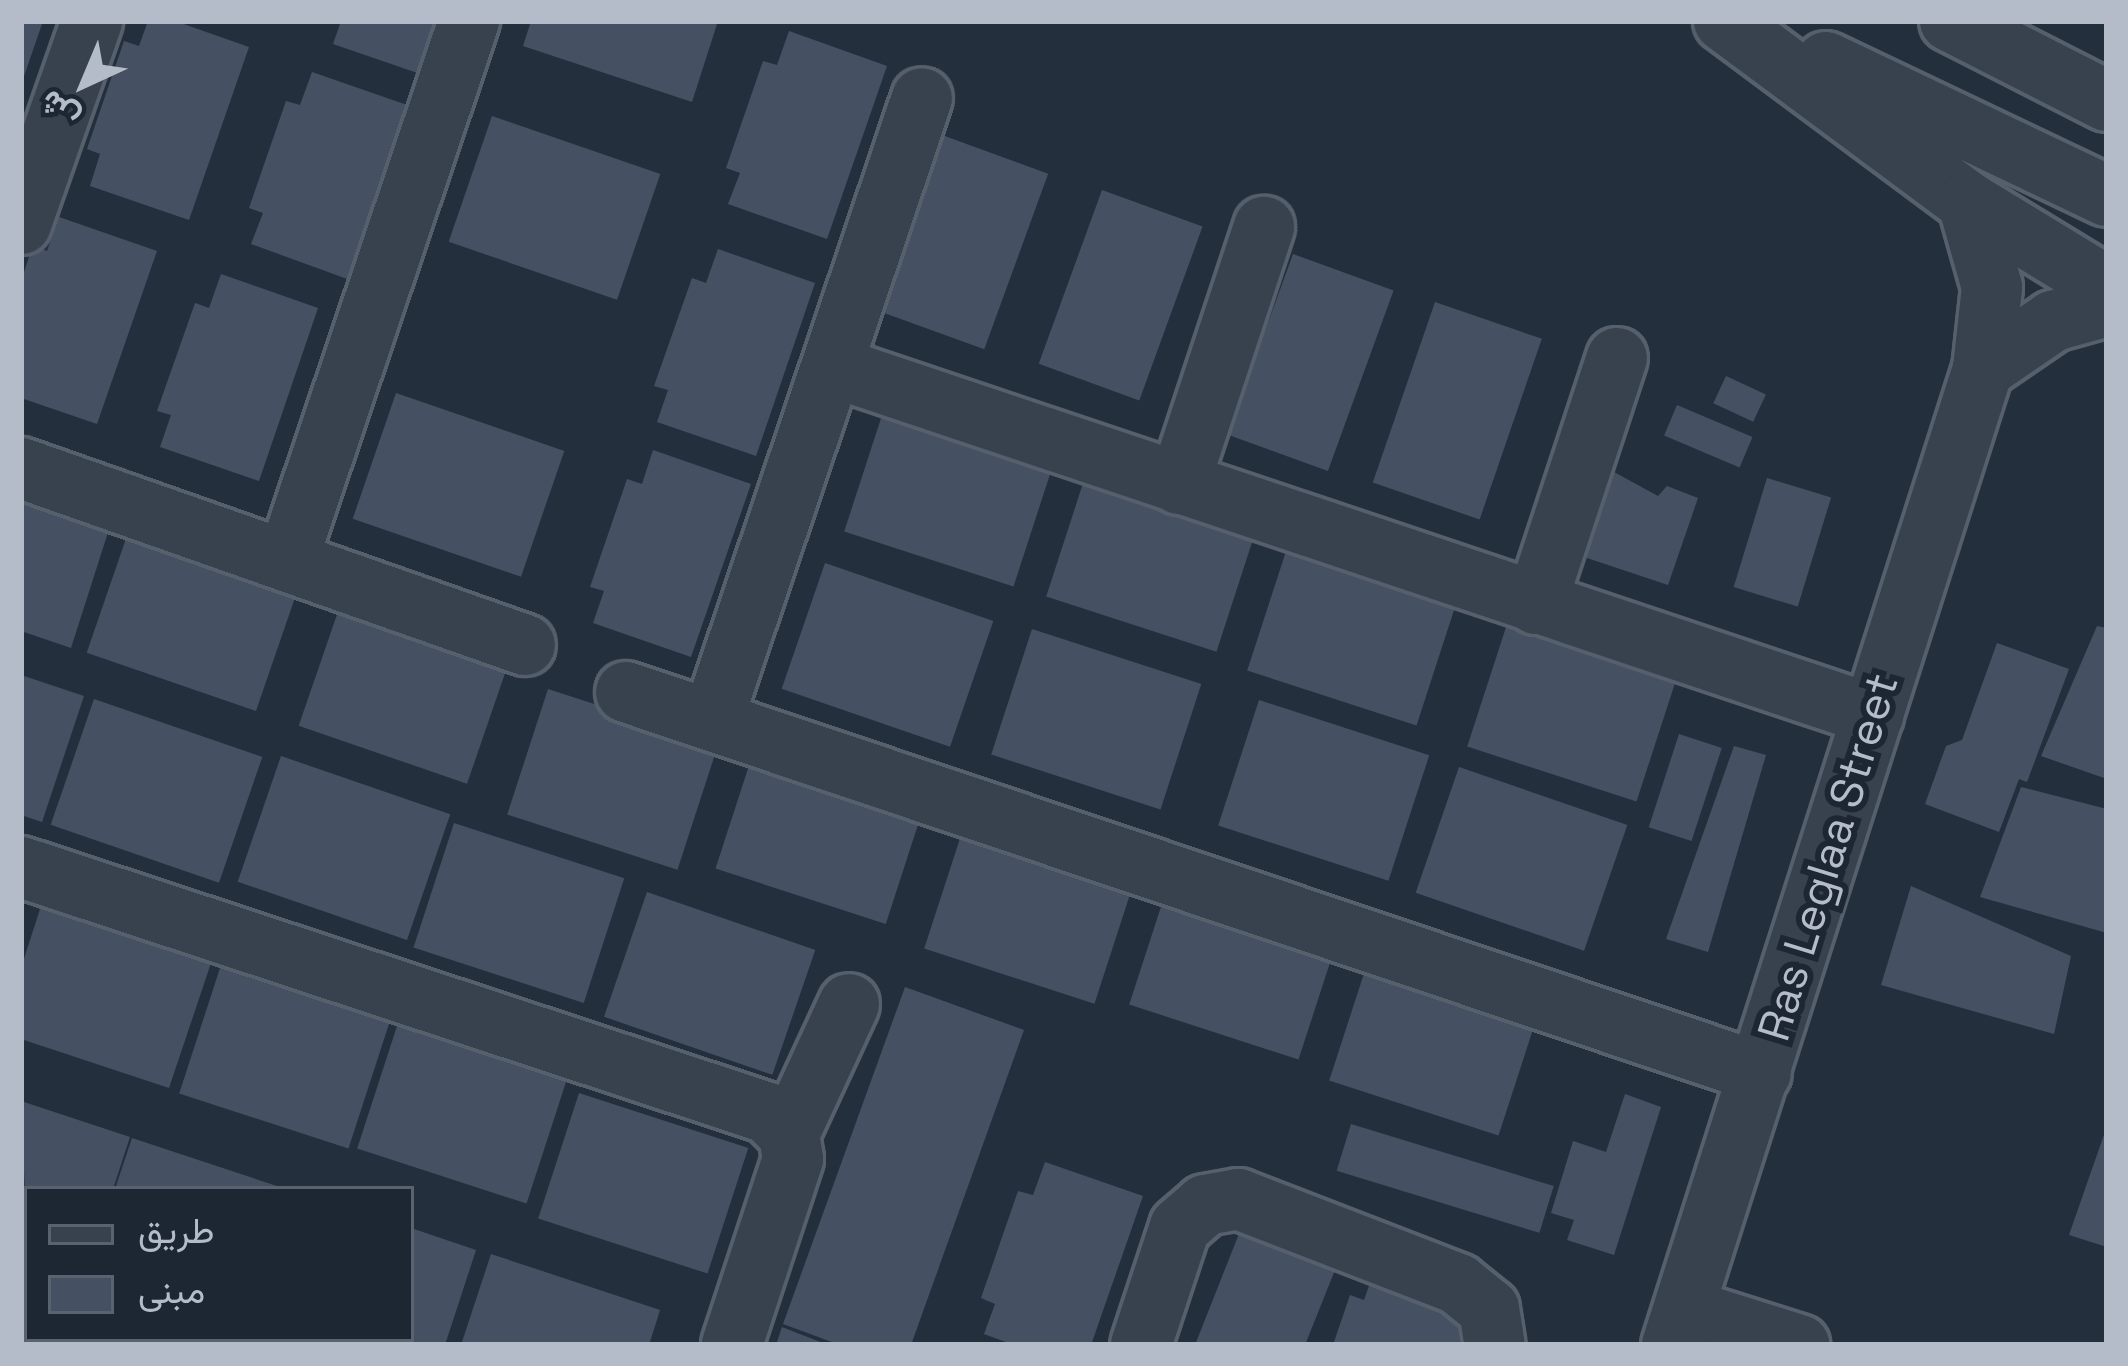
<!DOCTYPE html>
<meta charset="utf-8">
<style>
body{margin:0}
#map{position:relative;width:2128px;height:1366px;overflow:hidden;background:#242f3e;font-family:"Space Grotesk",Vazirmatn,sans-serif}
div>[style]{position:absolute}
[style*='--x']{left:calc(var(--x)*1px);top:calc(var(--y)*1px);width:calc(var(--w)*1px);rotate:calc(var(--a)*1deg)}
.building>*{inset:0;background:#455162;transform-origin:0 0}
.roads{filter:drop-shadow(3px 0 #565f6c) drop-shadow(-3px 0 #565f6c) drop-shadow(0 3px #565f6c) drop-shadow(0 -3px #565f6c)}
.minor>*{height:60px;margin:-30px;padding:0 30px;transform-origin:30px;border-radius:30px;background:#38414e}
span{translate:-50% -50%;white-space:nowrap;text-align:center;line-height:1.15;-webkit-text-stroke:12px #1d2633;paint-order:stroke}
.street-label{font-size:45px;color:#b4bcc9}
.frame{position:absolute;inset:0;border:24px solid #b4bcc9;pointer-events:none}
.legend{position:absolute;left:24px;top:1186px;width:390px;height:156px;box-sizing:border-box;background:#1d2633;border:3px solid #59626f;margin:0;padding:15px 21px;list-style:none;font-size:36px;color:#b4bcc9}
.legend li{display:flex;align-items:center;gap:24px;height:60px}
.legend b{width:60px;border:3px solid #59626f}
.north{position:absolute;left:24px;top:24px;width:120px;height:120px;-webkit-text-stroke:9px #1d2633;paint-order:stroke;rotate:224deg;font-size:33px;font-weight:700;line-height:48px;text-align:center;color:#b4bcc9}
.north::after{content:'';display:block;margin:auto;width:42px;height:54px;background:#b4bcc9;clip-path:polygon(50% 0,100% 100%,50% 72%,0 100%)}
</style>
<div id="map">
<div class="building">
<i style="clip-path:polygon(21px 21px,43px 21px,22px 82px,21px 82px)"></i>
<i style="clip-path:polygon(148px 21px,175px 21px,249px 47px,189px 220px,90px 186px,100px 154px,87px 149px,124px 41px,139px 46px)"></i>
<i style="clip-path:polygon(341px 21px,451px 21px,432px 78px,333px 44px)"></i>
<i style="clip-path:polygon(531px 21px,718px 21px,692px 102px,523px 46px)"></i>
<i style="clip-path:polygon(789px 31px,887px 66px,827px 239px,728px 204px,740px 173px,726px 168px,763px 61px,777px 65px)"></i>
<i style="clip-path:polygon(312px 72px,410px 106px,350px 280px,251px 244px,263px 213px,249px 208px,286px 101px,300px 105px)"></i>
<i style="left:492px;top:116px;width:178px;height:133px;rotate:19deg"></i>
<i style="left:942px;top:135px;width:113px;height:187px;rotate:20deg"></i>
<i style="left:1102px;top:190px;width:107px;height:185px;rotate:20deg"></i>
<i style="clip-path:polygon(59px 217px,157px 251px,97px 424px,21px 398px,21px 281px,33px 245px,47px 251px)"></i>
<i style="clip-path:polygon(718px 249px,815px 283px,756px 456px,657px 422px,668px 390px,654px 386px,692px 278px,706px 283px)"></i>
<i style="left:1293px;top:254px;width:107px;height:192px;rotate:20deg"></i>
<i style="clip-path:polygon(221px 274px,318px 308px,259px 481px,160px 447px,171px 415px,157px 411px,195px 303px,209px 308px)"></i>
<i style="left:1435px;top:302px;width:113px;height:191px;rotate:19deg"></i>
<i style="left:1726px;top:376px;width:44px;height:30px;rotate:25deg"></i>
<i style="left:396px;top:393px;width:178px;height:133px;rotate:19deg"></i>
<i style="left:1677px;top:405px;width:82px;height:33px;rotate:23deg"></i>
<i style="left:885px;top:406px;width:178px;height:132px;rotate:18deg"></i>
<i style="clip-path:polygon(653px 450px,751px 484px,691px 657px,593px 623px,604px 591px,590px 587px,627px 479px,642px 484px)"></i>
<i style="clip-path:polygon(1603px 466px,1658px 496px,1667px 486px,1698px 498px,1668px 585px,1566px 551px)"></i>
<i style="left:1087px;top:471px;width:179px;height:132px;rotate:18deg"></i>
<i style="left:1767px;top:478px;width:67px;height:114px;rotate:17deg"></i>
<i style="clip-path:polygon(21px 492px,111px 523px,71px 648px,21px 631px)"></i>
<i style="left:130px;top:527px;width:179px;height:133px;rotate:19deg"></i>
<i style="left:1288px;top:545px;width:178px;height:132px;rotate:18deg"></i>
<i style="left:825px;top:563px;width:178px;height:133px;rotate:19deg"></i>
<i style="left:342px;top:600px;width:178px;height:133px;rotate:19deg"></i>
<i style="left:1508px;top:621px;width:178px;height:132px;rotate:18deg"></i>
<i style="clip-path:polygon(2097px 626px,2107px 628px,2107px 779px,2041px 756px)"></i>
<i style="left:1032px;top:629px;width:178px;height:132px;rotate:18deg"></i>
<i style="clip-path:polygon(1997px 643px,2069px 669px,2027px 782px,2019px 779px,1999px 832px,1925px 804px,1946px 746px,1962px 740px)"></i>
<i style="clip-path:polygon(21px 675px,84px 696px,42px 822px,21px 815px)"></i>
<i style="left:548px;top:689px;width:179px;height:132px;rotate:18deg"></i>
<i style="left:94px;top:699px;width:178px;height:133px;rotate:19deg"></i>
<i style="left:1259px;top:700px;width:179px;height:132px;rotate:18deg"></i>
<i style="left:1679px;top:734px;width:45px;height:98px;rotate:18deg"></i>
<i style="left:756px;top:744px;width:179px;height:131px;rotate:18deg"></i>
<i style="clip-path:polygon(1734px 746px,1766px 755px,1708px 952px,1666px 939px)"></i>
<i style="left:281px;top:756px;width:179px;height:133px;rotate:19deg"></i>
<i style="left:1459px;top:767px;width:178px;height:133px;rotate:19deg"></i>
<i style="clip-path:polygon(2021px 787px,2107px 809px,2107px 933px,1980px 897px)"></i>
<i style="left:454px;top:823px;width:179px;height:131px;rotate:18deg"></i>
<i style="left:965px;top:823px;width:179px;height:132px;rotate:18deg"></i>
<i style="left:1170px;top:879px;width:178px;height:132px;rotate:18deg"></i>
<i style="clip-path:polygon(1911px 886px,2071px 956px,2054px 1034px,1881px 985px)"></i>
<i style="left:647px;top:892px;width:178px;height:132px;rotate:19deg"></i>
<i style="clip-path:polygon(41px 906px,211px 963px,169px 1088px,21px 1039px,21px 968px)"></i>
<i style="left:1370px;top:955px;width:178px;height:132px;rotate:18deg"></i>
<i style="left:220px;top:968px;width:178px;height:132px;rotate:18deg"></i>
<i style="clip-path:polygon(905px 987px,1024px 1030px,911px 1345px,840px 1345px,783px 1324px)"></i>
<i style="left:398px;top:1023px;width:178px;height:132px;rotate:18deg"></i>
<i style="left:579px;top:1093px;width:178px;height:132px;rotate:18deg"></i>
<i style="clip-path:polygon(1625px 1094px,1661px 1107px,1614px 1255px,1567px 1240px,1574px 1220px,1551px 1213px,1573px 1141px,1606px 1152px)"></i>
<i style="clip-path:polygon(21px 1101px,130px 1137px,113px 1189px,27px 1189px,27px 1242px)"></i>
<i style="left:1351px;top:1124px;width:212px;height:49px;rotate:17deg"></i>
<i style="clip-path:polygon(2107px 1126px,2107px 1247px,2069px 1235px)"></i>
<i style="clip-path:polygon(132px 1138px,283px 1188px,283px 1189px,115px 1189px)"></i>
<i style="clip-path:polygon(1045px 1162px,1143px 1196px,1091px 1345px,1014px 1345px,984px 1334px,995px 1304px,981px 1298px,1018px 1191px,1033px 1195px)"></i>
<i style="clip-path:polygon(1246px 1216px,1341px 1255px,1305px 1345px,1195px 1345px)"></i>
<i style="clip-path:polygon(411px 1228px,476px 1250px,445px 1345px,328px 1340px,411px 1339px)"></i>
<i style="clip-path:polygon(491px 1254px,660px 1310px,649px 1345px,461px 1345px)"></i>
<i style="clip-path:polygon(1376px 1266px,1474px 1301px,1459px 1345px,1333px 1345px,1350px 1295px,1364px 1300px)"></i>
<i style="clip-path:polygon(782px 1327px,828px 1345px,776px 1345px)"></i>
</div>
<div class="roads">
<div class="minor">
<i style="--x:1724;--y:21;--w:304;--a:36.6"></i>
<i style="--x:1968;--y:202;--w:163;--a:31.4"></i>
<i style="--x:1950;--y:21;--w:176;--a:27"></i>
<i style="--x:1826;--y:62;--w:311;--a:25.5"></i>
<i style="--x:21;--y:224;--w:215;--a:-70.7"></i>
<i style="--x:834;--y:367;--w:1096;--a:18.52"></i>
<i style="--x:1983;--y:369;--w:85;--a:-34.4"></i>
<i style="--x:2053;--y:321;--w:56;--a:-15.5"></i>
<i style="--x:21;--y:468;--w:534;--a:19.35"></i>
<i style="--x:1179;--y:484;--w:271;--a:-71.7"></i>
<i style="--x:287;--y:561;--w:570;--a:-71.37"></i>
<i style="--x:1536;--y:604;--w:259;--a:-71.8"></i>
<i style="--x:626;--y:692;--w:1197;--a:18.56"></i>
<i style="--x:712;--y:721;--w:657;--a:-71.37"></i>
<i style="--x:21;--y:867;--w:786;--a:18.23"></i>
<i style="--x:768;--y:1113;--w:30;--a:45"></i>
<i style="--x:789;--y:1134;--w:25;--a:81"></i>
<i style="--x:793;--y:1159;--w:196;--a:108.2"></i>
<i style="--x:789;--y:1134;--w:143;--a:-65.2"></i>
<i style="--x:21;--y:1302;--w:6;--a:18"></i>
<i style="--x:1685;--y:1309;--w:120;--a:17.5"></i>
<i style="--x:127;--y:1339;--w:18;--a:19"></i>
<i style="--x:1141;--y:1345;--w:124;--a:-71.7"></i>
<i style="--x:1180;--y:1227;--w:33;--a:-41"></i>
<i style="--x:1205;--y:1205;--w:34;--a:-10"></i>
<i style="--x:1238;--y:1199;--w:236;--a:21.1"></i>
<i style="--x:1458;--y:1284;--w:40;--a:39"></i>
<i style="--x:1489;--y:1309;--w:36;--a:81"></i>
<i style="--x:1672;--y:1345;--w:1024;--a:-72.33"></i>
<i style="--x:1983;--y:369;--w:82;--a:-83.7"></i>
<i style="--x:1992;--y:287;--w:88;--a:-105.8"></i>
</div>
</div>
<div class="street-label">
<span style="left:1828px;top:857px;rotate:-73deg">Ras Leglaa Street</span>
</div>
<div class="frame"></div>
<ul class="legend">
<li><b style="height:15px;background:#38414e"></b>طريق</li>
<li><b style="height:33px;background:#455162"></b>مبنى</li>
</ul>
<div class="north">ش</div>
</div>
